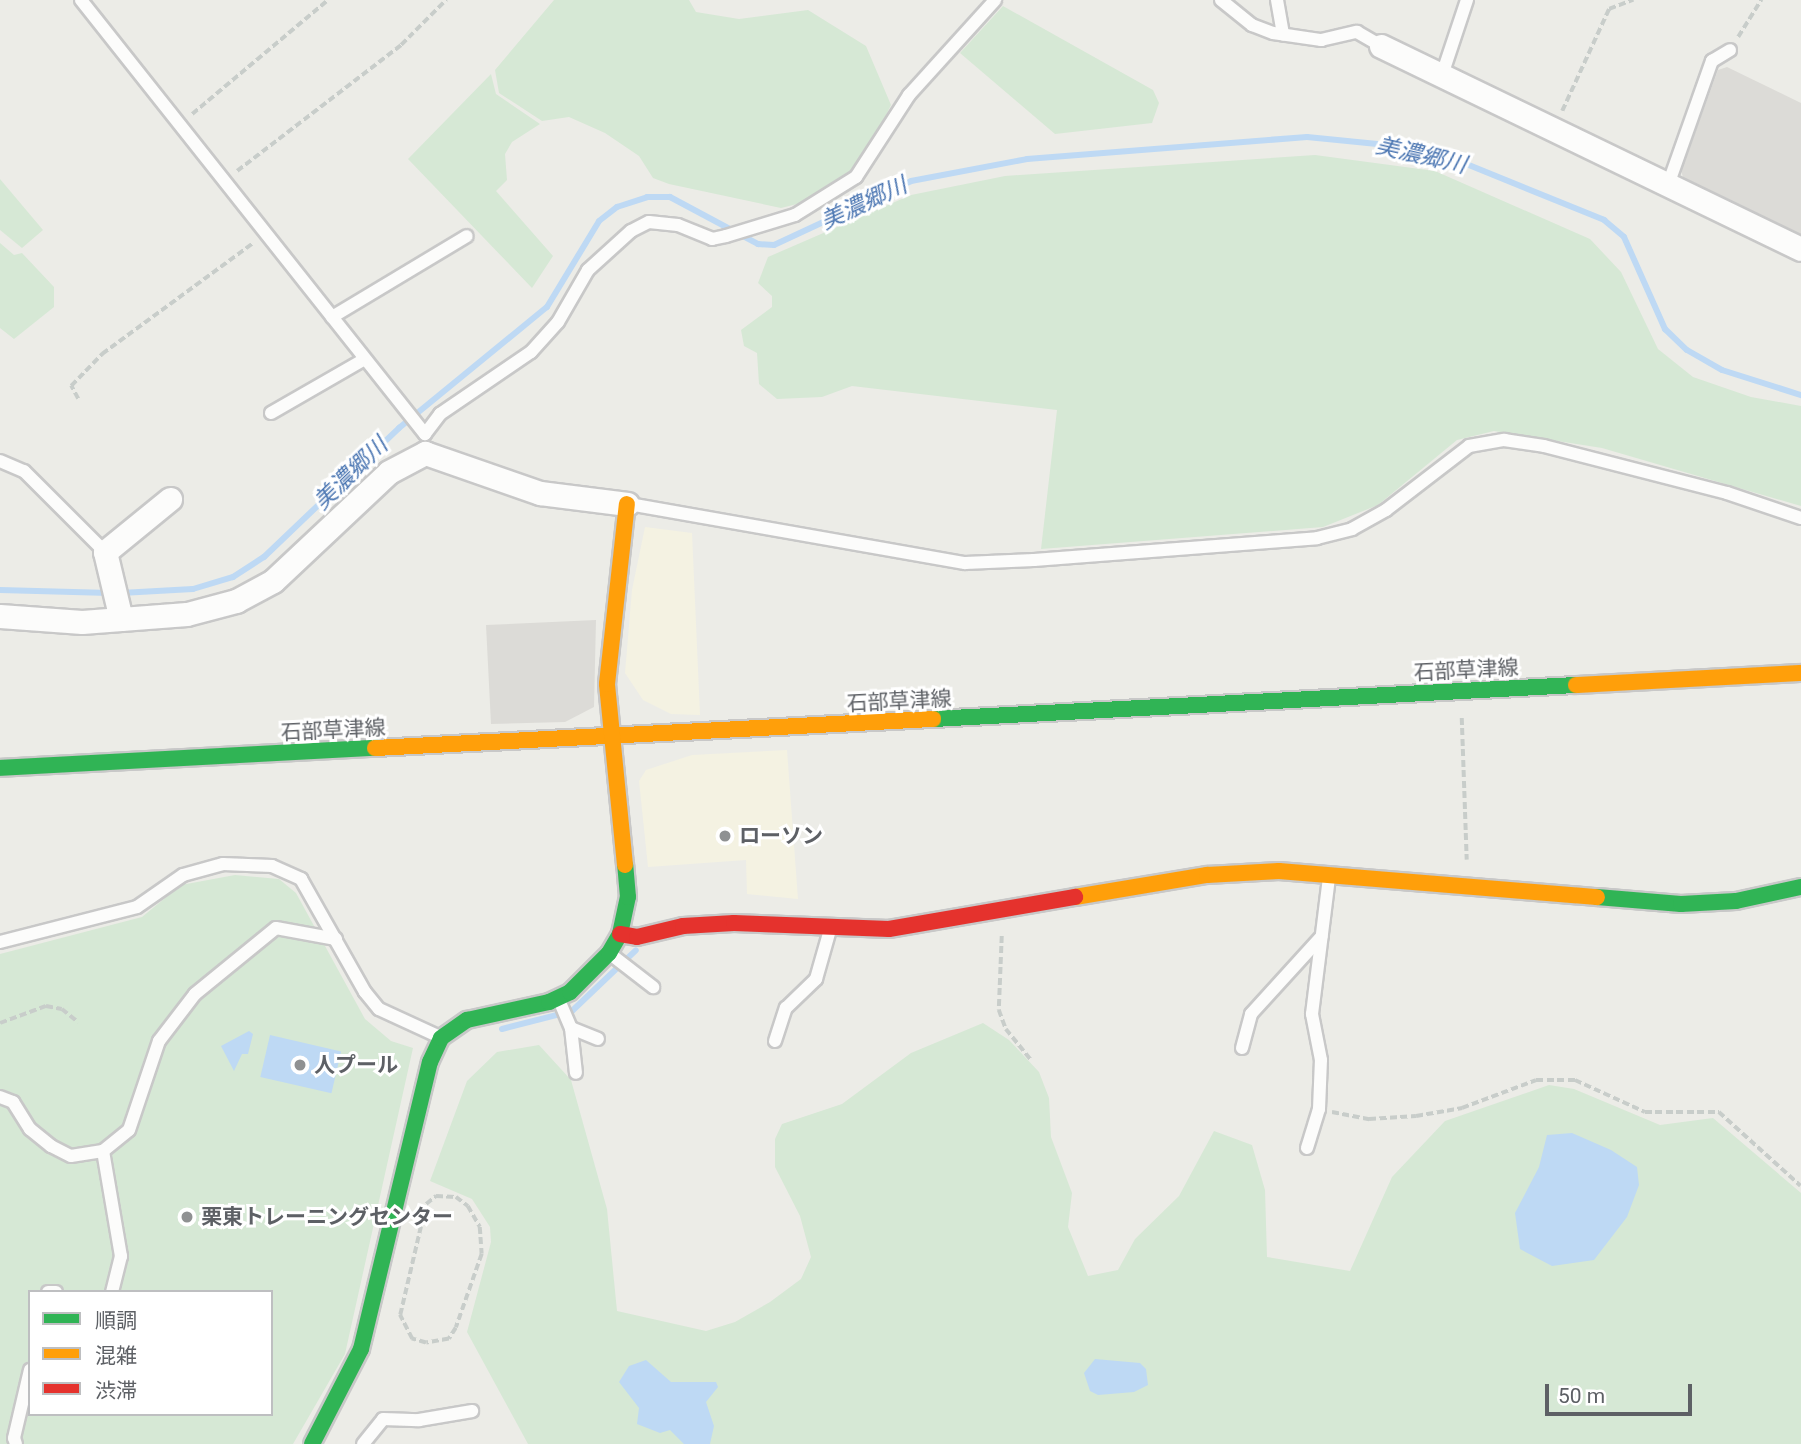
<!DOCTYPE html>
<meta charset="utf-8">
<style>
body{margin:0}
#map{position:relative;width:1801px;height:1444px;overflow:hidden;background:#ecece7;font-family:Roboto,"Noto Sans JP",sans-serif}
div>[style]{position:absolute}
[style*='--x']{left:calc(var(--x)*1px);top:calc(var(--y)*1px);width:calc(var(--w)*1px);rotate:calc(var(--a)*1deg)}
.commercial>*{inset:0;background:#f4f2e2}
.industrial>*{inset:0;background:#dcdbd7}
.green>*{inset:0;background:#d6e8d5}
.water>*{inset:0;background:#bed9f4;transform-origin:0 0}
.stream>*{height:6px;margin:-3px;padding:0 3px;transform-origin:3px;border-radius:3px;background:#bed9f4}
.path>*{height:3.5px;margin-top:-1.75px;transform-origin:0;background:repeating-linear-gradient(90deg,#c8cdca 0 7px,transparent 0 10.5px)}
.roads{filter:drop-shadow(2px 0 #c8c8c8) drop-shadow(-2px 0 #c8c8c8) drop-shadow(0 2px #c8c8c8) drop-shadow(0 -2px #c8c8c8)}
.lane>*{height:12px;margin:-6px;padding:0 6px;transform-origin:6px;border-radius:6px;background:#fcfcfb}
.street>*{height:23px;margin:-11.5px;padding:0 11.5px;transform-origin:11.5px;border-radius:11.5px;background:#fcfcfb}
.fast>*{height:16px;margin:-8px;padding:0 8px;transform-origin:8px;border-radius:8px;background:#30b455}
.slow>*{height:16px;margin:-8px;padding:0 8px;transform-origin:8px;border-radius:8px;background:#ff9f0a}
.jam>*{height:16px;margin:-8px;padding:0 8px;transform-origin:8px;border-radius:8px;background:#e5322d}
.dots>*{width:19px;height:19px;translate:-50% -50%;box-sizing:border-box;border:4px solid #fff;border-radius:50%}
span{translate:-50% -50%;white-space:nowrap;text-align:center;line-height:1.15;-webkit-text-stroke:6px #fff;paint-order:stroke}
.street-label{font-size:21px;color:#5d6065}
.poi-label{font-size:21px;color:#5d6065;font-weight:700}
.left{translate:0 -50%;text-align:left}
.water-label{font-size:23px;color:#4b76b2;font-style:italic}
.legend{position:absolute;left:28px;top:1290px;width:245px;height:126px;box-sizing:border-box;background:#fff;border:2px solid #bebfc1;margin:0;padding:9px 12px;list-style:none;font-size:21px;color:#5d6065}
.legend li{display:flex;align-items:center;gap:14px;height:35px}
.legend b{width:35px;border:2px solid #bebfc1}
.scale{position:absolute;left:1545px;top:1384px;width:147px;height:32px;box-sizing:border-box;border:4px solid #5d6065;border-top:0;padding-left:9px;font-size:21px;line-height:24px;white-space:nowrap;color:#5d6065;-webkit-text-stroke:5px #fff;paint-order:stroke}
</style>
<div id="map">
<div class="commercial">
<i style="clip-path:polygon(645px 527px,692px 533px,700px 715px,671px 714px,643px 700px,625px 673px,632px 590px)"></i>
<i style="clip-path:polygon(787px 750px,798px 899px,747px 894px,746px 860px,648px 867px,639px 781px,646px 770px,692px 755px)"></i>
</div>
<div class="industrial">
<i style="clip-path:polygon(1727px 67px,1801px 103px,1801px 240px,1685px 183px,1681px 171px,1718px 70px)"></i>
<i style="clip-path:polygon(596px 620px,594px 707px,565px 722px,491px 724px,486px 625px)"></i>
</div>
<div class="green">
<i style="clip-path:polygon(554px 0,689px 0,696px 12px,739px 19px,808px 10px,866px 46px,891px 105px,871px 146px,848px 173px,809px 201px,781px 208px,669px 184px,653px 178px,639px 156px,605px 133px,569px 117px,542px 121px,499px 93px,495px 70px)"></i>
<i style="clip-path:polygon(1003px 6px,1153px 90px,1159px 103px,1152px 123px,1055px 134px,960px 53px)"></i>
<i style="clip-path:polygon(491px 74px,496px 94px,540px 124px,512px 142px,505px 154px,507px 180px,496px 191px,553px 256px,532px 288px,408px 159px)"></i>
<i style="clip-path:polygon(1315px 155px,1435px 171px,1590px 239px,1621px 272px,1658px 349px,1693px 377px,1751px 397px,1801px 406px,1801px 506px,1602px 448px,1494px 431px,1457px 440px,1378px 505px,1323px 527px,1041px 549px,1057px 410px,852px 386px,822px 397px,777px 399px,759px 384px,757px 353px,744px 346px,741px 330px,772px 307px,772px 296px,758px 283px,768px 257px,911px 195px,1005px 176px)"></i>
<i style="clip-path:polygon(0 179px,43px 230px,22px 248px,0 230px)"></i>
<i style="clip-path:polygon(0 243px,14px 255px,22px 253px,54px 287px,54px 307px,14px 339px,0 328px)"></i>
<i style="clip-path:polygon(evenodd,235px 875px,279px 879px,296px 893px,365px 1019px,391px 1041px,413px 1048px,345px 1354px,293px 1444px,0 1444px,0 954px,142px 917px,181px 885px,235px 875px,30px 1292px,271px 1292px,271px 1414px,30px 1414px,30px 1292px)"></i>
<i style="clip-path:polygon(983px 1023px,1009px 1040px,1039px 1072px,1049px 1098px,1051px 1137px,1072px 1193px,1068px 1227px,1088px 1276px,1118px 1270px,1135px 1239px,1179px 1196px,1214px 1131px,1252px 1145px,1265px 1190px,1267px 1257px,1350px 1271px,1392px 1177px,1445px 1121px,1549px 1085px,1574px 1089px,1660px 1125px,1713px 1118px,1801px 1193px,1801px 1444px,528px 1444px,467px 1332px,491px 1242px,490px 1227px,472px 1199px,430px 1181px,467px 1081px,497px 1052px,539px 1045px,571px 1080px,607px 1209px,617px 1311px,706px 1331px,735px 1322px,770px 1302px,801px 1279px,811px 1257px,800px 1216px,775px 1167px,775px 1139px,782px 1124px,842px 1104px,911px 1053px)"></i>
</div>
<div class="water">
<i style="clip-path:polygon(249px 1031px,253px 1034px,248px 1054px,242px 1054px,234px 1071px,221px 1046px)"></i>
<i style="left:270px;top:1035px;width:73px;height:43px;rotate:13deg"></i>
<i style="clip-path:polygon(1572px 1133px,1611px 1150px,1637px 1167px,1639px 1185px,1627px 1217px,1594px 1260px,1552px 1266px,1520px 1249px,1515px 1213px,1539px 1167px,1547px 1135px)"></i>
<i style="clip-path:polygon(1095px 1359px,1140px 1363px,1146px 1369px,1148px 1385px,1134px 1392px,1098px 1395px,1090px 1391px,1084px 1373px)"></i>
<i style="clip-path:polygon(646px 1360px,671px 1382px,716px 1382px,718px 1387px,706px 1402px,714px 1426px,710px 1444px,684px 1444px,670px 1430px,660px 1433px,637px 1424px,639px 1408px,619px 1382px,629px 1366px)"></i>
</div>
<div class="stream">
<i style="--x:0;--y:590;--w:110;--a:1.6"></i>
<i style="--x:121;--y:593;--w:72;--a:-3.2"></i>
<i style="--x:193;--y:589;--w:42;--a:-16.7"></i>
<i style="--x:233;--y:577;--w:37;--a:-33"></i>
<i style="--x:264;--y:557;--w:187;--a:-43.7"></i>
<i style="--x:399;--y:428;--w:191;--a:-39.3"></i>
<i style="--x:547;--y:307;--w:100;--a:-58.8"></i>
<i style="--x:599;--y:221;--w:23;--a:-38"></i>
<i style="--x:617;--y:207;--w:32;--a:-18"></i>
<i style="--x:647;--y:197;--w:23;--a:0"></i>
<i style="--x:670;--y:197;--w:100;--a:28.1"></i>
<i style="--x:758;--y:244;--w:16;--a:4"></i>
<i style="--x:774;--y:245;--w:151;--a:-25"></i>
<i style="--x:911;--y:181;--w:118;--a:-10.7"></i>
<i style="--x:1027;--y:159;--w:281;--a:-4.5"></i>
<i style="--x:1307;--y:137;--w:101;--a:5.7"></i>
<i style="--x:1408;--y:147;--w:53;--a:15.4"></i>
<i style="--x:1459;--y:161;--w:157;--a:22.1"></i>
<i style="--x:1604;--y:220;--w:26;--a:40"></i>
<i style="--x:1624;--y:237;--w:101;--a:66"></i>
<i style="--x:1665;--y:329;--w:30;--a:44"></i>
<i style="--x:1687;--y:350;--w:40;--a:29.7"></i>
<i style="--x:1722;--y:370;--w:83;--a:17.6"></i>
<i style="--x:502;--y:1029;--w:72;--a:-14.4"></i>
<i style="--x:572;--y:1011;--w:88;--a:-43.6"></i>
</div>
<div class="path">
<i style="--x:1738;--y:37;--w:44;--a:-58.1"></i>
<i style="--x:1562;--y:111;--w:112;--a:-65.3"></i>
<i style="--x:1609;--y:9;--w:26;--a:-21"></i>
<i style="--x:192;--y:114;--w:177;--a:-40"></i>
<i style="--x:237;--y:171;--w:207;--a:-37.5"></i>
<i style="--x:401;--y:45;--w:64;--a:-45"></i>
<i style="--x:78;--y:399;--w:15;--a:-118"></i>
<i style="--x:71;--y:386;--w:45;--a:-45.9"></i>
<i style="--x:102;--y:354;--w:187;--a:-36.3"></i>
<i style="--x:1462;--y:718;--w:142;--a:88"></i>
<i style="--x:1002;--y:936;--w:74;--a:92.3"></i>
<i style="--x:999;--y:1010;--w:20;--a:70"></i>
<i style="--x:1006;--y:1029;--w:40;--a:51"></i>
<i style="--x:0;--y:1023;--w:49;--a:-20.3"></i>
<i style="--x:46;--y:1006;--w:16;--a:11"></i>
<i style="--x:62;--y:1009;--w:21;--a:39"></i>
<i style="--x:1332;--y:1112;--w:38;--a:11"></i>
<i style="--x:1369;--y:1119;--w:47;--a:-3.7"></i>
<i style="--x:1416;--y:1116;--w:47;--a:-9.9"></i>
<i style="--x:1462;--y:1108;--w:79;--a:-20.7"></i>
<i style="--x:1536;--y:1080;--w:39;--a:0"></i>
<i style="--x:1575;--y:1080;--w:77;--a:24.6"></i>
<i style="--x:1645;--y:1112;--w:74;--a:0"></i>
<i style="--x:1719;--y:1112;--w:110;--a:42.1"></i>
<i style="--x:436;--y:1196;--w:20;--a:3"></i>
<i style="--x:456;--y:1197;--w:15;--a:37"></i>
<i style="--x:468;--y:1206;--w:24;--a:60"></i>
<i style="--x:480;--y:1227;--w:27;--a:86"></i>
<i style="--x:482;--y:1254;--w:78;--a:109.4"></i>
<i style="--x:456;--y:1328;--w:13;--a:122"></i>
<i style="--x:449;--y:1339;--w:23;--a:170"></i>
<i style="--x:426;--y:1343;--w:15;--a:-164"></i>
<i style="--x:412;--y:1339;--w:27;--a:-117"></i>
<i style="--x:400;--y:1315;--w:114;--a:-76.8"></i>
<i style="--x:426;--y:1204;--w:13;--a:-39"></i>
</div>
<div class="roads">
<div class="lane">
<i style="--x:81;--y:0;--w:554;--a:51.6"></i>
<i style="--x:425;--y:434;--w:25;--a:-53"></i>
<i style="--x:440;--y:414;--w:110;--a:-34.3"></i>
<i style="--x:531;--y:352;--w:40;--a:-48"></i>
<i style="--x:558;--y:322;--w:60;--a:-60"></i>
<i style="--x:588;--y:270;--w:58;--a:-42.2"></i>
<i style="--x:631;--y:231;--w:20;--a:-27"></i>
<i style="--x:649;--y:222;--w:29;--a:6"></i>
<i style="--x:678;--y:225;--w:37;--a:22"></i>
<i style="--x:712;--y:239;--w:14;--a:-12"></i>
<i style="--x:726;--y:236;--w:72;--a:-16.9"></i>
<i style="--x:795;--y:215;--w:72;--a:-31.9"></i>
<i style="--x:856;--y:177;--w:98;--a:-57.1"></i>
<i style="--x:909;--y:95;--w:128;--a:-47.8"></i>
<i style="--x:1221;--y:0;--w:40;--a:39"></i>
<i style="--x:1252;--y:25;--w:22;--a:21"></i>
<i style="--x:1273;--y:33;--w:49;--a:8.3"></i>
<i style="--x:1321;--y:40;--w:37;--a:-13"></i>
<i style="--x:1357;--y:32;--w:28;--a:30"></i>
<i style="--x:1277;--y:0;--w:35;--a:80"></i>
<i style="--x:1442;--y:75;--w:79;--a:-71.6"></i>
<i style="--x:1668;--y:185;--w:132;--a:-70.5"></i>
<i style="--x:1712;--y:61;--w:21;--a:-31"></i>
<i style="--x:332;--y:317;--w:157;--a:-31"></i>
<i style="--x:271;--y:413;--w:108;--a:-29.9"></i>
<i style="--x:0;--y:461;--w:26;--a:23"></i>
<i style="--x:24;--y:471;--w:115;--a:45"></i>
<i style="--x:629;--y:504;--w:341;--a:10"></i>
<i style="--x:965;--y:563;--w:69;--a:-2.5"></i>
<i style="--x:1034;--y:560;--w:284;--a:-4.4"></i>
<i style="--x:1317;--y:538;--w:36;--a:-14"></i>
<i style="--x:1352;--y:529;--w:39;--a:-29"></i>
<i style="--x:1386;--y:510;--w:105;--a:-37.6"></i>
<i style="--x:1469;--y:446;--w:36;--a:-10"></i>
<i style="--x:1504;--y:440;--w:40;--a:8.5"></i>
<i style="--x:1544;--y:446;--w:189;--a:14.4"></i>
<i style="--x:1727;--y:493;--w:78;--a:18.7"></i>
<i style="--x:0;--y:942;--w:141;--a:-14.3"></i>
<i style="--x:137;--y:907;--w:56;--a:-34.8"></i>
<i style="--x:183;--y:875;--w:41;--a:-15.4"></i>
<i style="--x:223;--y:864;--w:49;--a:2.3"></i>
<i style="--x:272;--y:866;--w:32;--a:24"></i>
<i style="--x:301;--y:879;--w:130;--a:60.5"></i>
<i style="--x:365;--y:992;--w:22;--a:51"></i>
<i style="--x:379;--y:1009;--w:67;--a:24.7"></i>
<i style="--x:609;--y:953;--w:56;--a:37.7"></i>
<i style="--x:559;--y:1000;--w:30;--a:67"></i>
<i style="--x:571;--y:1028;--w:29;--a:22"></i>
<i style="--x:571;--y:1028;--w:45;--a:83.7"></i>
<i style="--x:775;--y:1041;--w:35;--a:-72"></i>
<i style="--x:786;--y:1008;--w:42;--a:-44"></i>
<i style="--x:816;--y:979;--w:51;--a:-74.1"></i>
<i style="--x:1242;--y:1048;--w:35;--a:-75"></i>
<i style="--x:1251;--y:1014;--w:105;--a:-47.7"></i>
<i style="--x:0;--y:1097;--w:14;--a:21"></i>
<i style="--x:13;--y:1102;--w:32;--a:58"></i>
<i style="--x:30;--y:1129;--w:27;--a:39"></i>
<i style="--x:51;--y:1146;--w:22;--a:27"></i>
<i style="--x:71;--y:1156;--w:32;--a:-9"></i>
<i style="--x:103;--y:1151;--w:33;--a:-39"></i>
<i style="--x:129;--y:1130;--w:94;--a:-71.4"></i>
<i style="--x:159;--y:1041;--w:59;--a:-52.5"></i>
<i style="--x:195;--y:994;--w:104;--a:-39.2"></i>
<i style="--x:276;--y:928;--w:61;--a:10.4"></i>
<i style="--x:1307;--y:1148;--w:41;--a:-72.9"></i>
<i style="--x:1319;--y:1109;--w:49;--a:-87.7"></i>
<i style="--x:1321;--y:1060;--w:47;--a:-101.1"></i>
<i style="--x:1312;--y:1014;--w:138;--a:-82.9"></i>
<i style="--x:103;--y:1151;--w:107;--a:80.3"></i>
<i style="--x:121;--y:1256;--w:37;--a:104"></i>
<i style="--x:48;--y:1292;--w:8;--a:0"></i>
<i style="--x:16;--y:1444;--w:6;--a:-108"></i>
<i style="--x:14;--y:1438;--w:70;--a:-76.8"></i>
<i style="--x:363;--y:1444;--w:32;--a:-51"></i>
<i style="--x:383;--y:1419;--w:36;--a:2"></i>
<i style="--x:419;--y:1420;--w:54;--a:-9.6"></i>
</div>
<div class="street">
<i style="--x:1381;--y:46;--w:466;--a:25.8"></i>
<i style="--x:0;--y:616;--w:82;--a:4.2"></i>
<i style="--x:82;--y:622;--w:105;--a:-4.4"></i>
<i style="--x:187;--y:614;--w:51;--a:-14.9"></i>
<i style="--x:236;--y:601;--w:42;--a:-28.4"></i>
<i style="--x:273;--y:581;--w:159;--a:-43.2"></i>
<i style="--x:389;--y:472;--w:41;--a:-27.8"></i>
<i style="--x:425;--y:453;--w:122;--a:19.2"></i>
<i style="--x:540;--y:493;--w:88;--a:7.2"></i>
<i style="--x:121;--y:619;--w:69;--a:-103.4"></i>
<i style="--x:105;--y:552;--w:84;--a:-39.2"></i>
</div>
<div class="fast">
<i style="--x:933;--y:719;--w:644;--a:-3.03"></i>
<i style="--x:0;--y:768;--w:376;--a:-3.1"></i>
<i style="--x:1597;--y:897;--w:84;--a:4.8"></i>
<i style="--x:1681;--y:904;--w:55;--a:-3.1"></i>
<i style="--x:1736;--y:901;--w:66;--a:-12.2"></i>
<i style="--x:312;--y:1444;--w:107;--a:-62.7"></i>
<i style="--x:361;--y:1349;--w:295;--a:-76.5"></i>
<i style="--x:430;--y:1062;--w:26;--a:-65"></i>
<i style="--x:441;--y:1038;--w:32;--a:-35"></i>
<i style="--x:467;--y:1020;--w:84;--a:-12.4"></i>
<i style="--x:549;--y:1002;--w:23;--a:-25"></i>
<i style="--x:570;--y:992;--w:55;--a:-45"></i>
<i style="--x:609;--y:953;--w:22;--a:-60"></i>
<i style="--x:620;--y:934;--w:38;--a:-78"></i>
<i style="--x:628;--y:897;--w:32;--a:-95"></i>
</div>
<div class="slow">
<i style="--x:1576;--y:685;--w:225;--a:-3.1"></i>
<i style="--x:375;--y:748;--w:559;--a:-2.98"></i>
<i style="--x:625;--y:865;--w:182;--a:-95.7"></i>
<i style="--x:607;--y:684;--w:181;--a:-83.7"></i>
<i style="--x:1075;--y:897;--w:134;--a:-9.5"></i>
<i style="--x:1207;--y:875;--w:72;--a:-3.2"></i>
<i style="--x:1279;--y:871;--w:319;--a:4.7"></i>
</div>
<div class="jam">
<i style="--x:620;--y:934;--w:17;--a:10"></i>
<i style="--x:637;--y:937;--w:47;--a:-13.4"></i>
<i style="--x:683;--y:926;--w:51;--a:-3.4"></i>
<i style="--x:734;--y:923;--w:155;--a:2.2"></i>
<i style="--x:889;--y:929;--w:189;--a:-9.8"></i>
</div>
</div>
<div class="dots">
<i style="left:725px;top:836px;background:#8f9192"></i>
<i style="left:300px;top:1065px;background:#8f9192"></i>
<i style="left:187px;top:1217px;background:#8f9192"></i>
</div>
<div class="street-label">
<span style="left:1466px;top:670px;rotate:-3deg">石部草津線</span>
<span style="left:899px;top:701px;rotate:-3deg">石部草津線</span>
<span style="left:333px;top:730px;rotate:-3deg">石部草津線</span>
</div>
<div class="poi-label">
<span class="left" style="left:739px;top:836px">ローソン</span>
<span class="left" style="left:314px;top:1065px">人プール</span>
<span class="left" style="left:201px;top:1217px">栗東トレーニングセンター</span>
</div>
<div class="water-label">
<span style="left:1421px;top:156px;rotate:13deg">美濃郷川</span>
<span style="left:864px;top:204px;rotate:-25deg">美濃郷川</span>
<span style="left:351px;top:474px;rotate:-44deg">美濃郷川</span>
</div>
<ul class="legend">
<li><b style="height:9px;background:#30b455"></b>順調</li>
<li><b style="height:9px;background:#ff9f0a"></b>混雑</li>
<li><b style="height:9px;background:#e5322d"></b>渋滞</li>
</ul>
<div class="scale">50 m</div>
</div>
